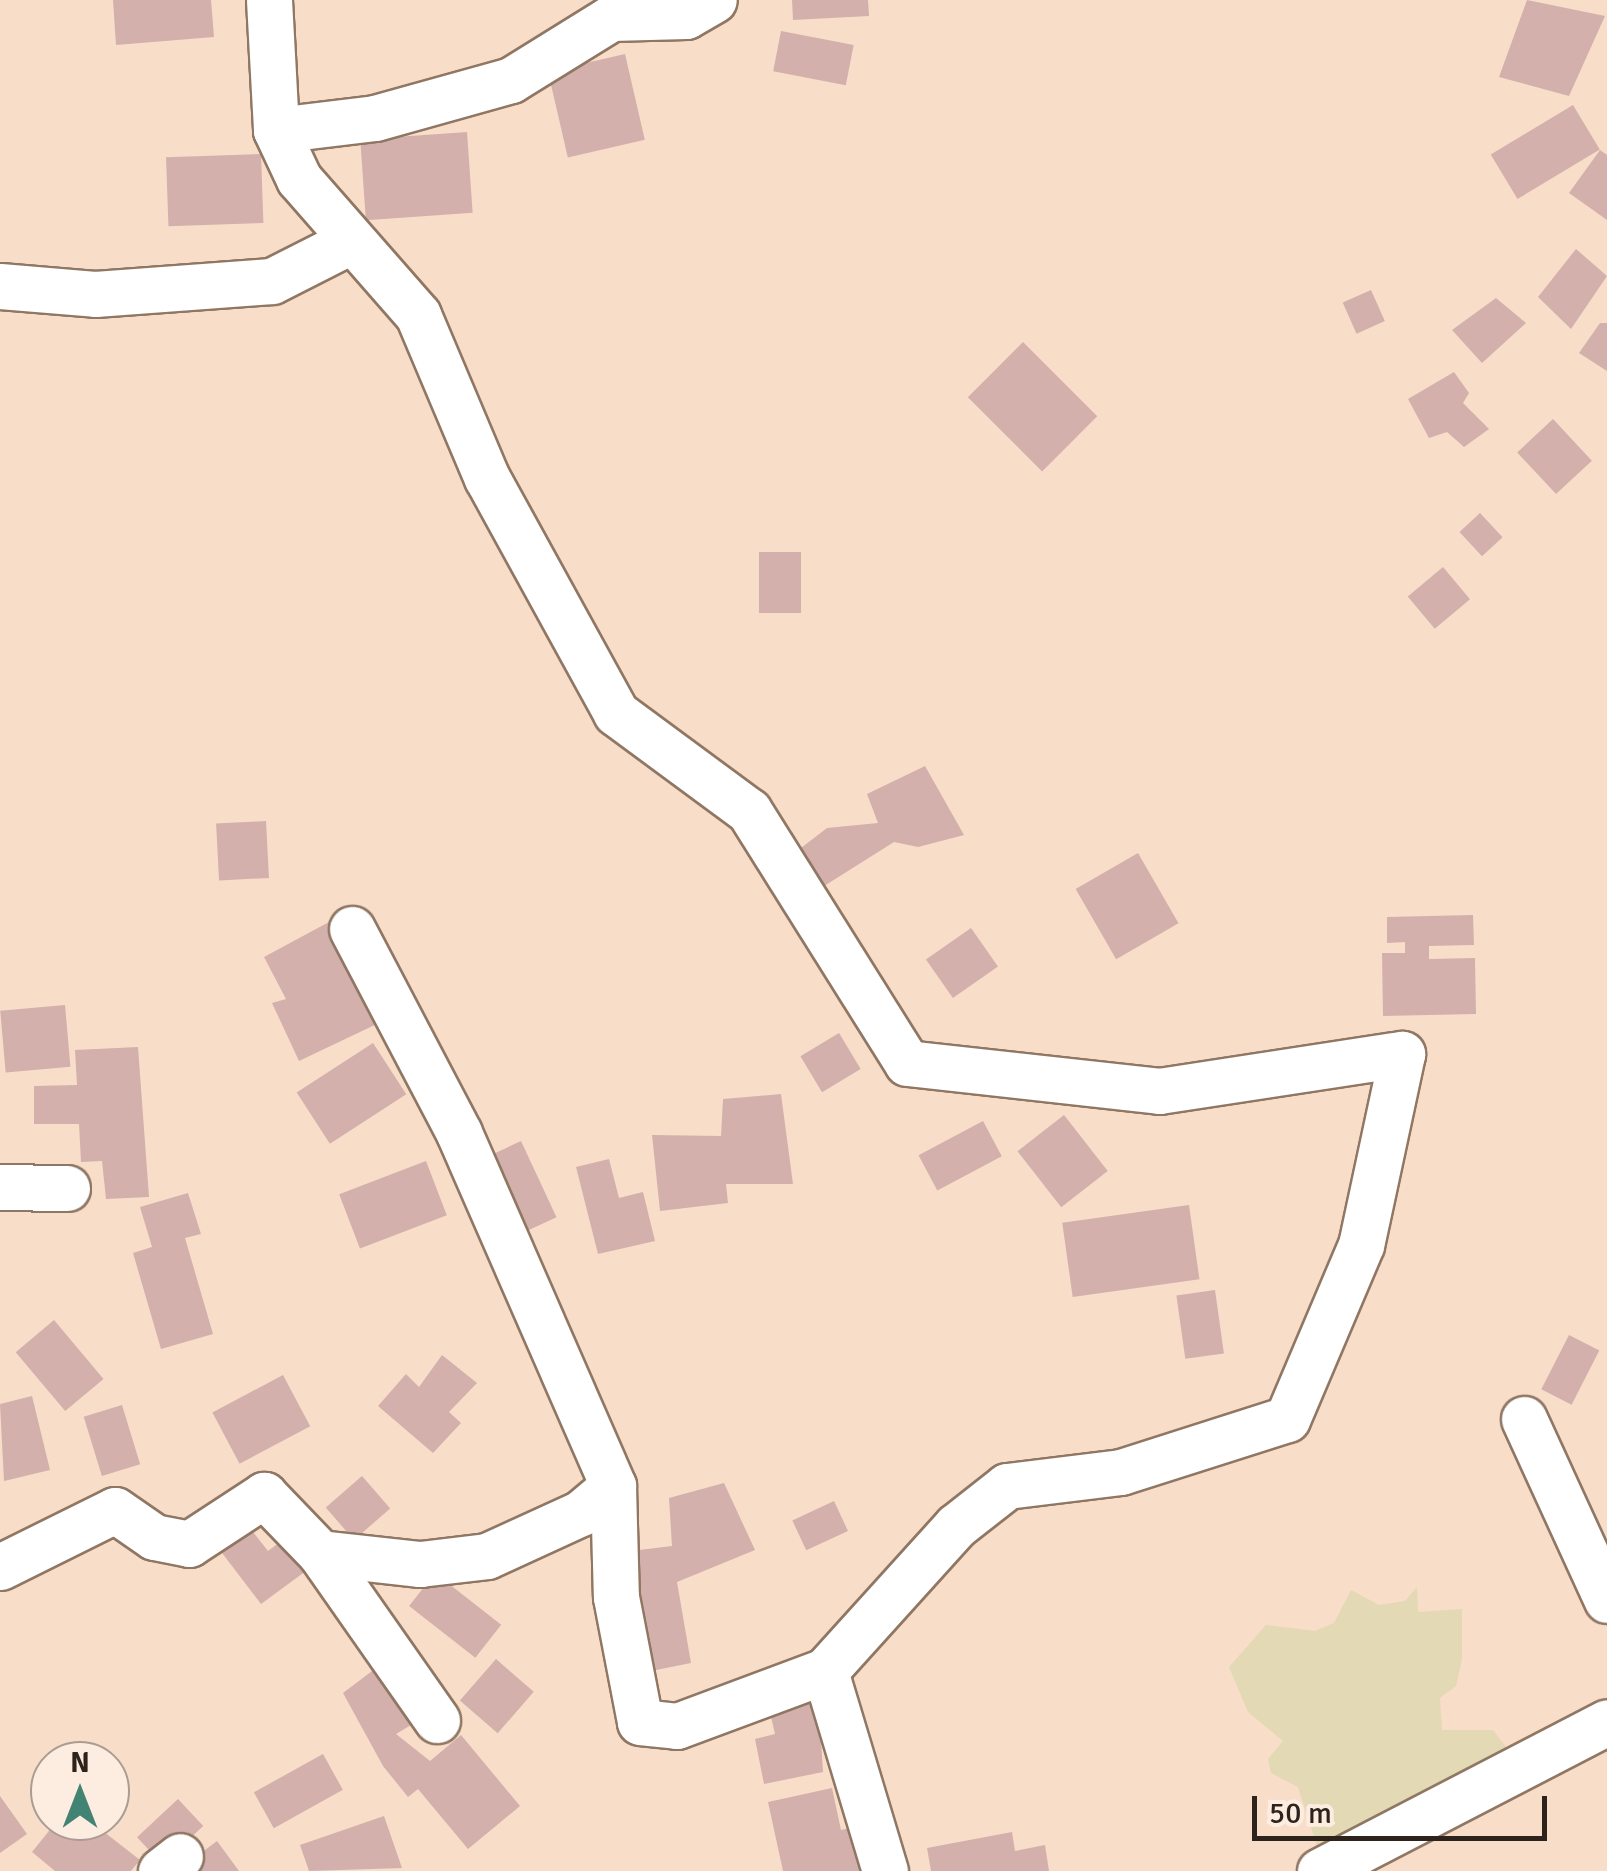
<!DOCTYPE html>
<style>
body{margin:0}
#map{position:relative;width:1607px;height:1871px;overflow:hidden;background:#f8ddc9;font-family:Signika,sans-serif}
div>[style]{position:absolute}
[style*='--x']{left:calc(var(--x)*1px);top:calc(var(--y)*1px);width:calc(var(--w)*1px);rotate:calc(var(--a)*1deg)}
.sand>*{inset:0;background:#e3d9b4}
.building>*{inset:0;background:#d3b0ab;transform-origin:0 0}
.roads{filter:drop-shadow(2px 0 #8f7764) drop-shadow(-2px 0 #8f7764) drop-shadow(0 2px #8f7764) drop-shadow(0 -2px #8f7764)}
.minor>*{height:45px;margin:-22.5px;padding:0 22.5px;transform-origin:22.5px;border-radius:22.5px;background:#fff}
span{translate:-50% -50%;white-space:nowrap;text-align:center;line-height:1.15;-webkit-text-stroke:10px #fdede0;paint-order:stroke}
.north{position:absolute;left:30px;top:1741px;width:100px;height:100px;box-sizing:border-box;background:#fdede0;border:2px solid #aa9c92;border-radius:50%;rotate:0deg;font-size:28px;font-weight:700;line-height:40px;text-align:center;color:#2d231c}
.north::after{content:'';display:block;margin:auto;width:35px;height:45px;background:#428373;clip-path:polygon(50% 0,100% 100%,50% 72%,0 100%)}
.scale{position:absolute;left:1252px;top:1796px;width:295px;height:45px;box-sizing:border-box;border:5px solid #2d231c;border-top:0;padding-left:12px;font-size:30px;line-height:35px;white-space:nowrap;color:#2d231c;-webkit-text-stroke:8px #fdede0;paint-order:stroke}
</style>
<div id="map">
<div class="sand">
<i style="clip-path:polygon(1417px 1587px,1418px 1612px,1462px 1609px,1462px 1660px,1456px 1686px,1440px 1698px,1442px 1730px,1493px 1730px,1523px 1769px,1324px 1868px,1298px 1787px,1271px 1773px,1268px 1759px,1283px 1741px,1248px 1712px,1229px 1667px,1266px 1625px,1315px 1631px,1334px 1623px,1351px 1590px,1379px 1605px,1405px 1601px)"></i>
</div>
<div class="building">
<i style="clip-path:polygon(113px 0,211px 0,214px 37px,116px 45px)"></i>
<i style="clip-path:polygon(792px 0,868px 0,869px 16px,793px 20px)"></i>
<i style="clip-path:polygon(1527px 0,1605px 16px,1569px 96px,1499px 77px)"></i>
<i style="left:781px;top:31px;width:74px;height:41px;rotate:11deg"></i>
<i style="left:625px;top:54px;width:88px;height:79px;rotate:77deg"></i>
<i style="left:1573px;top:105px;width:52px;height:96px;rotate:59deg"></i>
<i style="left:467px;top:132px;width:81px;height:107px;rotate:86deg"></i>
<i style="clip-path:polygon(1600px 150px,1607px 155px,1607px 220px,1569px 193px)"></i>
<i style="left:261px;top:154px;width:69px;height:95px;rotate:88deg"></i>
<i style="clip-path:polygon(1576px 249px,1607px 276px,1571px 329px,1538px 297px)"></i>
<i style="left:1371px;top:290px;width:34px;height:31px;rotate:66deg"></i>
<i style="clip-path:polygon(1496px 298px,1526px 323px,1482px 363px,1452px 330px)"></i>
<i style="clip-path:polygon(1600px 323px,1607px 323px,1607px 371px,1579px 353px)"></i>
<i style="left:1023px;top:342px;width:105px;height:78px;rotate:45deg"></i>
<i style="clip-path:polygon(1454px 372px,1469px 393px,1463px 403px,1489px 429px,1464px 447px,1447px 432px,1429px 438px,1408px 399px)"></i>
<i style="left:1553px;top:419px;width:57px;height:49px;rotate:47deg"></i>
<i style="left:1480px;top:513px;width:33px;height:28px;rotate:47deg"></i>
<i style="left:759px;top:552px;width:42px;height:61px"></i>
<i style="left:1443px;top:567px;width:42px;height:46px;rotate:50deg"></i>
<i style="clip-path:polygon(925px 766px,964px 835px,918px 847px,894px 842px,813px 893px,788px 858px,827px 828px,878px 823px,867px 794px)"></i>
<i style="left:266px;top:821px;width:57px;height:50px;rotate:87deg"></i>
<i style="left:1138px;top:853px;width:81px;height:72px;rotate:60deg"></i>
<i style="clip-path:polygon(1473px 915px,1474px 945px,1429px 946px,1429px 959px,1475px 958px,1476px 1014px,1383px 1016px,1382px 953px,1405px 953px,1405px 942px,1387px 943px,1387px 917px)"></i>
<i style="clip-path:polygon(329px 922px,381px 1022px,299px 1061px,272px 1003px,286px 999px,264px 957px)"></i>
<i style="left:971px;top:928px;width:47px;height:55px;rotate:55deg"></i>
<i style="left:65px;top:1005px;width:62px;height:65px;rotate:85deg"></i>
<i style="left:839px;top:1033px;width:42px;height:45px;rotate:59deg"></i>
<i style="left:373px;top:1043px;width:61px;height:91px;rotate:57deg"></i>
<i style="clip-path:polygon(138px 1047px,149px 1197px,106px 1199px,102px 1161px,81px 1162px,79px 1124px,34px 1124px,34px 1086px,77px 1085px,75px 1050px)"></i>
<i style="clip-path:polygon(781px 1094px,793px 1184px,726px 1184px,728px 1203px,660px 1211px,652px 1135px,721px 1136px,723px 1099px)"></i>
<i style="left:1064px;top:1115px;width:71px;height:59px;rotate:52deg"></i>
<i style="left:983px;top:1121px;width:40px;height:73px;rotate:62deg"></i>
<i style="left:521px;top:1141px;width:84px;height:33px;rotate:65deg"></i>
<i style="clip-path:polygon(609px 1159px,619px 1198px,643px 1192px,655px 1241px,598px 1254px,576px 1167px)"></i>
<i style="left:426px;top:1161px;width:58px;height:93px;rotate:69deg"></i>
<i style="clip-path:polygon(188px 1193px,201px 1234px,185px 1238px,213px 1334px,161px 1349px,133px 1253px,152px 1247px,140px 1207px)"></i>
<i style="left:1189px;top:1205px;width:75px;height:128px;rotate:82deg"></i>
<i style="left:1215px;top:1290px;width:64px;height:39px;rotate:82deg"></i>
<i style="left:54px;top:1320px;width:77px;height:50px;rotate:50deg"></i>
<i style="left:1569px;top:1335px;width:34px;height:61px;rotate:27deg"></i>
<i style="clip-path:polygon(442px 1355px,477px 1383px,449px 1412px,461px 1423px,433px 1453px,378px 1406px,406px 1374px,419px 1387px)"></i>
<i style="left:283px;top:1375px;width:58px;height:80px;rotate:62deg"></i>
<i style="clip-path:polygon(32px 1396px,50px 1470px,4px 1481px,0 1404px)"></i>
<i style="left:122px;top:1405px;width:62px;height:40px;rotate:73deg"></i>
<i style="left:362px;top:1476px;width:43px;height:48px;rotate:49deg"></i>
<i style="clip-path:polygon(724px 1483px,755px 1550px,677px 1582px,691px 1663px,651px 1671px,635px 1589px,639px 1550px,672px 1546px,669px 1498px)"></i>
<i style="left:834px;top:1501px;width:33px;height:46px;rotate:65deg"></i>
<i style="clip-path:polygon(246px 1523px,268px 1551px,287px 1537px,310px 1568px,261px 1604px,216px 1545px)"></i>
<i style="left:435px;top:1573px;width:84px;height:42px;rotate:38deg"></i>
<i style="left:496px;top:1659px;width:50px;height:55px;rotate:41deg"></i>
<i style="clip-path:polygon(384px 1662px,426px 1716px,396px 1734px,430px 1761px,461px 1735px,520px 1806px,468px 1849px,418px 1789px,408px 1797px,383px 1766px,343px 1693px)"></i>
<i style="clip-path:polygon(818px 1693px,823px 1772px,764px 1784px,755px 1739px,775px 1734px,768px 1704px)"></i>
<i style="left:323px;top:1754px;width:41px;height:79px;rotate:61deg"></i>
<i style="clip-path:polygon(832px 1788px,841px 1830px,855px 1827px,864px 1871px,783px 1871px,768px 1802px)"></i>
<i style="clip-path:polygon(0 1796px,27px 1834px,0 1853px)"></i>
<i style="left:178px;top:1799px;width:37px;height:56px;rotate:47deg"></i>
<i style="clip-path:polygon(384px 1816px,402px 1868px,309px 1871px,300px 1845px)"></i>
<i style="clip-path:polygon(57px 1821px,90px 1821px,140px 1860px,131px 1871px,55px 1871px,32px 1852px)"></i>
<i style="clip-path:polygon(1012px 1832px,1015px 1851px,1045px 1845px,1049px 1871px,931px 1871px,927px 1848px)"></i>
<i style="clip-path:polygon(217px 1841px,239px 1871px,177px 1871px)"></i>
</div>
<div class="roads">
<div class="minor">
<i style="--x:269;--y:0;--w:130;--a:86.9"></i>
<i style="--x:276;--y:130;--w:54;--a:64.9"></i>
<i style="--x:299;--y:179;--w:181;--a:48.8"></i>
<i style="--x:418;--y:315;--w:177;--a:67.1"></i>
<i style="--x:487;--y:478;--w:268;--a:61.2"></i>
<i style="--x:616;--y:713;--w:165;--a:36.4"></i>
<i style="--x:749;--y:811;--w:297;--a:57.9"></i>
<i style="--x:907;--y:1063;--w:254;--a:6.3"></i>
<i style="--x:1159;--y:1091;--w:246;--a:-8.7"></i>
<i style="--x:1402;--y:1054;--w:195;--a:102.1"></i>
<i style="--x:1361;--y:1245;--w:189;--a:113"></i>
<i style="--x:1287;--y:1419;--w:174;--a:162.3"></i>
<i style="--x:1121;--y:1472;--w:115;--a:173"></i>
<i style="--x:1007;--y:1486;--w:65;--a:141.9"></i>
<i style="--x:956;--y:1526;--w:195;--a:132.1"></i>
<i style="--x:276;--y:130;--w:100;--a:-6.9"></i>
<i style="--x:375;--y:118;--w:141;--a:-15.6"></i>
<i style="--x:511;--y:80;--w:118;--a:-31.8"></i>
<i style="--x:611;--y:18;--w:75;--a:-1.5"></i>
<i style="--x:686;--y:16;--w:32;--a:-30"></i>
<i style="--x:0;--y:286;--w:95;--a:4.8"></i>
<i style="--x:95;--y:294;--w:177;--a:-4.2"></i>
<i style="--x:272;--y:281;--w:89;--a:-26.9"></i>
<i style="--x:352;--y:929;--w:230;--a:62.3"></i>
<i style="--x:459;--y:1133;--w:385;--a:66.4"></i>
<i style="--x:0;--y:1187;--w:67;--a:0.9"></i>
<i style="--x:1524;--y:1419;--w:199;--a:65.4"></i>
<i style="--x:320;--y:1553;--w:101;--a:6.3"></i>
<i style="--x:420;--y:1564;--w:67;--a:-6.8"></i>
<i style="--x:487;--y:1556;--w:103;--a:-24.6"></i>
<i style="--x:581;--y:1513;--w:42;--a:-40.2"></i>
<i style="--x:613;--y:1486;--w:111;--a:88.5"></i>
<i style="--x:616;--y:1597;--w:127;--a:79.1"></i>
<i style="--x:640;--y:1722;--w:37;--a:6"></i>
<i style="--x:677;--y:1726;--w:158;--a:-20.4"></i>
<i style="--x:825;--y:1671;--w:209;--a:73.3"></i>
<i style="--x:0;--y:1567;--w:128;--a:-26.4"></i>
<i style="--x:115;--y:1510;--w:47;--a:34.7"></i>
<i style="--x:154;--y:1537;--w:36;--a:11"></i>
<i style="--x:189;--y:1544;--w:90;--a:-33.2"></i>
<i style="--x:264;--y:1495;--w:81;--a:46"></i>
<i style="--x:320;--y:1553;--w:204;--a:55"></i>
<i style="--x:161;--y:1871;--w:24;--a:-38"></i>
<i style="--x:1320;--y:1871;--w:323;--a:-27.4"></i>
</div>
</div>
<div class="north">N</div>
<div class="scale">50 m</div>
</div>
